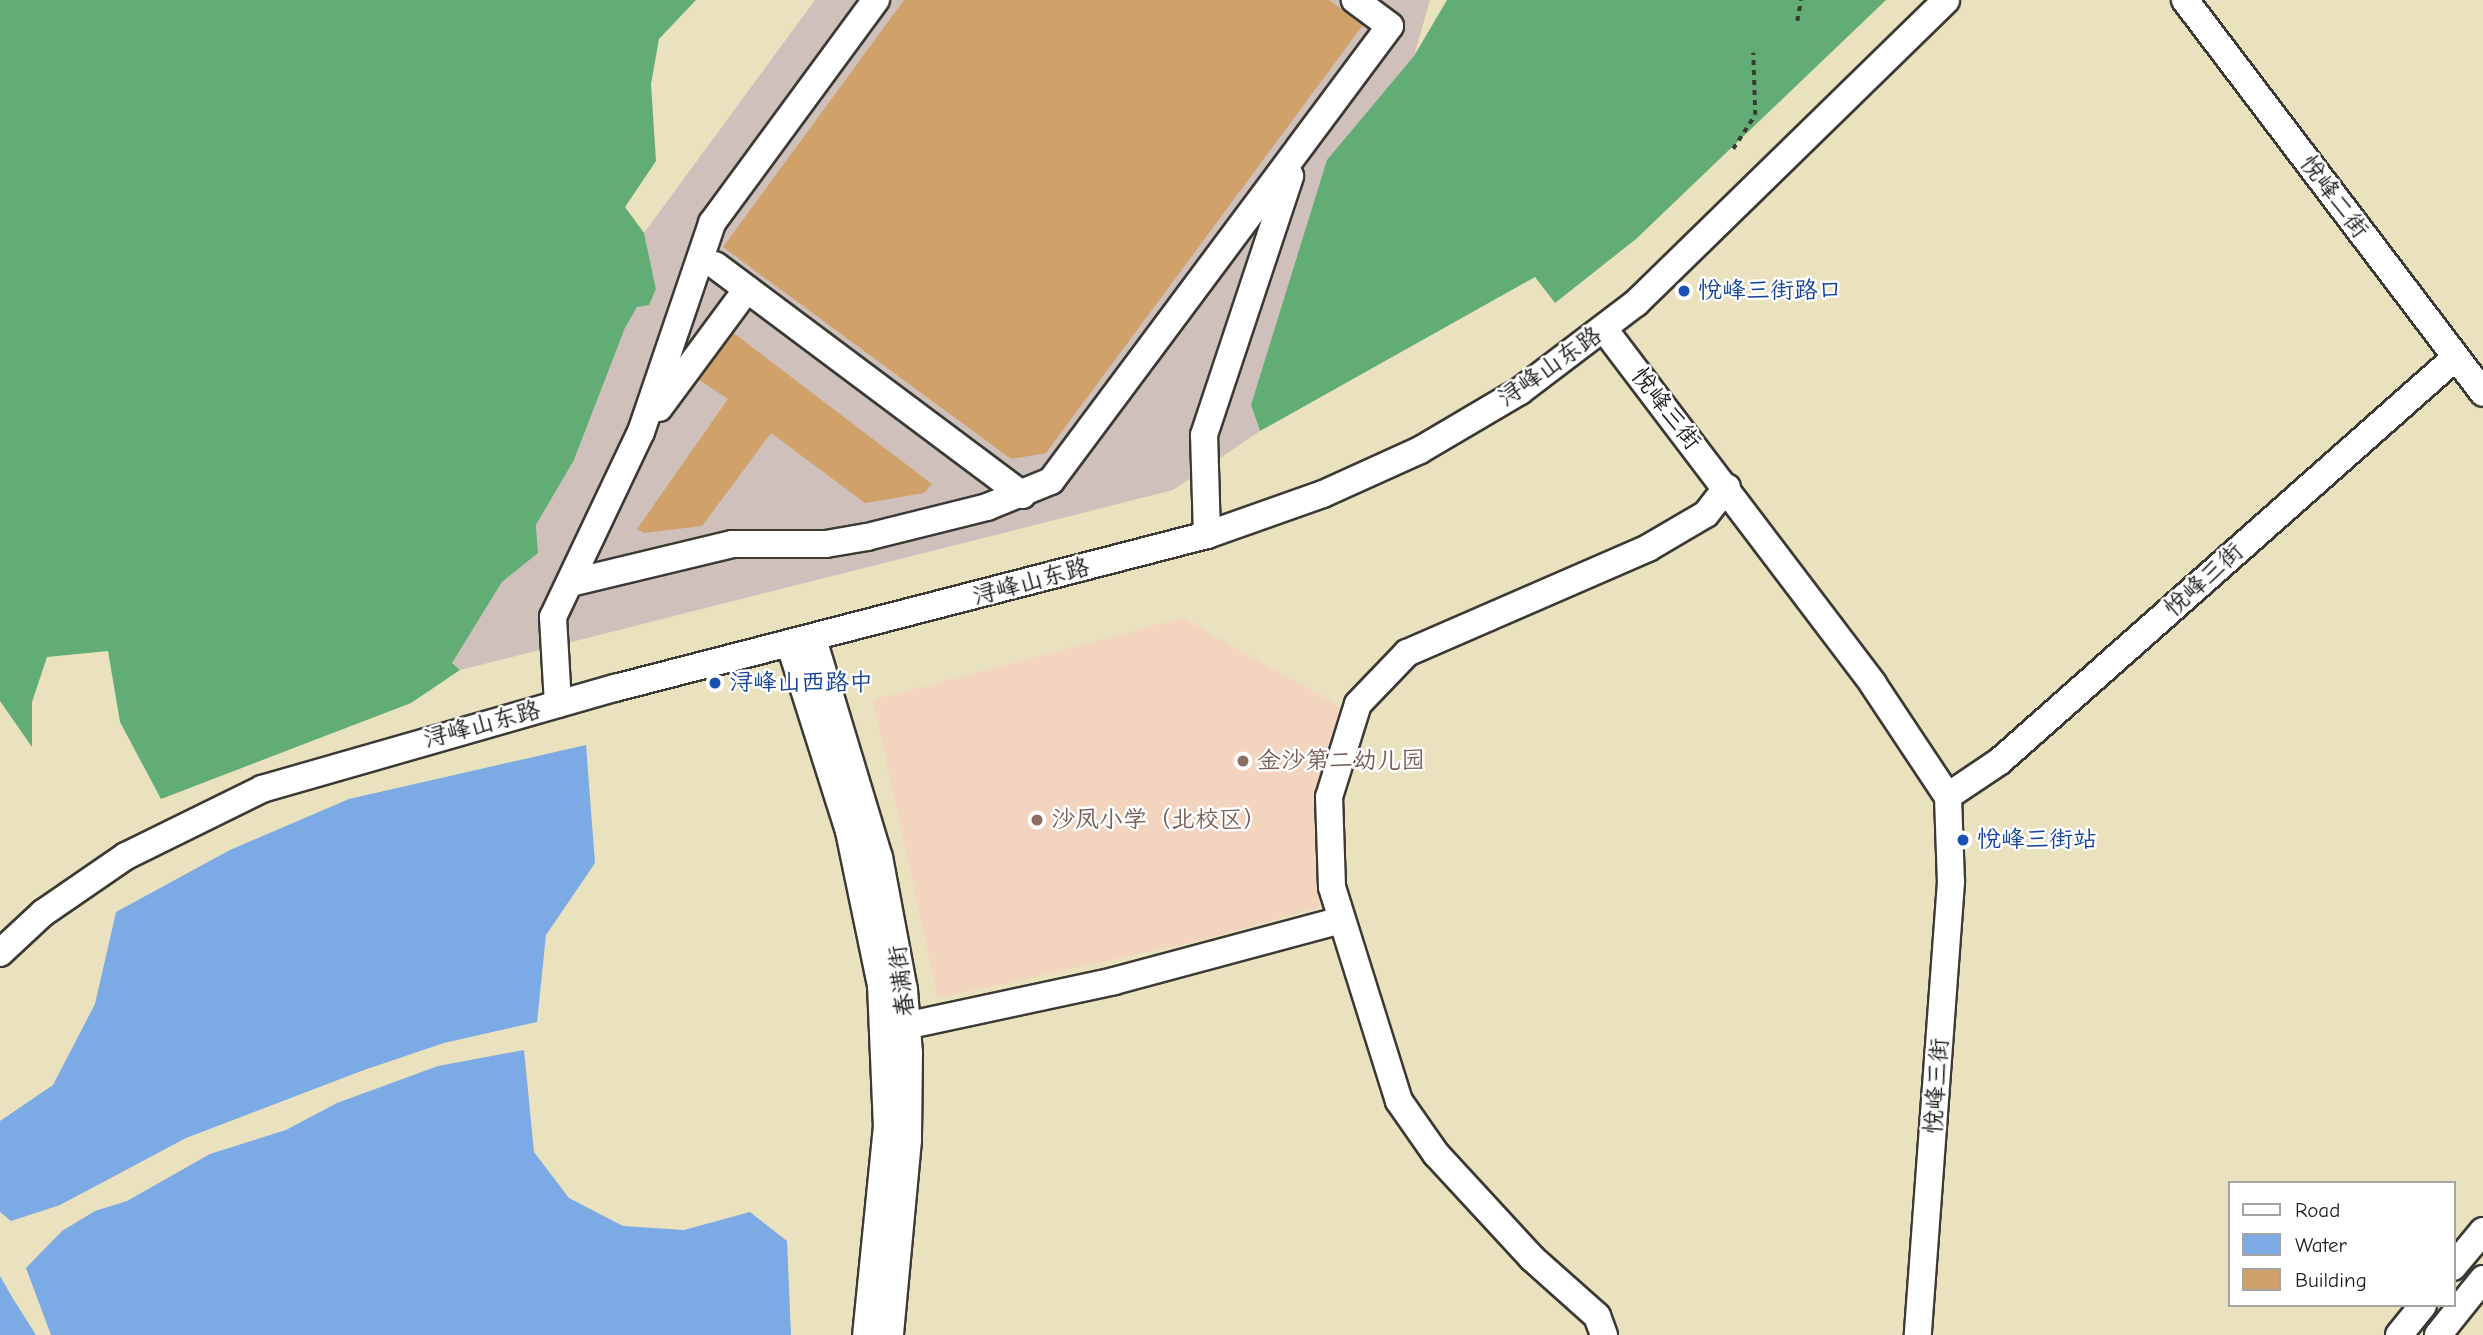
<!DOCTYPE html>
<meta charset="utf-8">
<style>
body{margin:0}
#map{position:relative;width:2483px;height:1335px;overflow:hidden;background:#eae1be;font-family:"Comic Neue","LXGW WenKai TC",sans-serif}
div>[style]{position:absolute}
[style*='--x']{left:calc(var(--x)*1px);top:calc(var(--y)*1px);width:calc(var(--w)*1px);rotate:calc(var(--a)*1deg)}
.built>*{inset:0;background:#f3d4bf}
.industrial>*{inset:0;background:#cfc0bb}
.forest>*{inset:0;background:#62ad75}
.water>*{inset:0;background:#7baae5}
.building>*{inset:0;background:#d0a169}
.path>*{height:3.5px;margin-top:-1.75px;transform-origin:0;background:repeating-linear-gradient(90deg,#3b3a34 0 5px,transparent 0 10px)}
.roads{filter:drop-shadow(2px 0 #3b3a34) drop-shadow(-2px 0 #3b3a34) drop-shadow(0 2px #3b3a34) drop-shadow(0 -2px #3b3a34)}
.minor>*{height:26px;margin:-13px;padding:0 13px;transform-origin:13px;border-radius:13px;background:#fff}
.dots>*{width:19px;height:19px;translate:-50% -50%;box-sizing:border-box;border:4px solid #fff;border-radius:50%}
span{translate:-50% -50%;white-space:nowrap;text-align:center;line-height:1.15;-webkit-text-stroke:5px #fff;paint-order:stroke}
.street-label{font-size:24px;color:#1c1c1c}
.transit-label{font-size:24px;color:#164399}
.left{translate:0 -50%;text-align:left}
.education-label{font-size:24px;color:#785e54}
.legend{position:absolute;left:2228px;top:1181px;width:228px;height:126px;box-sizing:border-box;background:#fff;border:2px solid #a4a4a4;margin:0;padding:9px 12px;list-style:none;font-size:21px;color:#1c1c1c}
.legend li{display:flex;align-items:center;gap:14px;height:35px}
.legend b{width:35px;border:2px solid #a4a4a4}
</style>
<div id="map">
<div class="built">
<i style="clip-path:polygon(1183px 618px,1342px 708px,1313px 814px,1319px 907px,1206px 939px,938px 998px,873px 700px)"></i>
</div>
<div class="industrial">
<i style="clip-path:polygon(815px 0,1430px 0,1414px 56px,1379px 102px,1251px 405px,1260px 431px,1173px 490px,460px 670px,452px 663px,502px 582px,538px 553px,536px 525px,574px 460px,625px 328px,637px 306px,649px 304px,656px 289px,644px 233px)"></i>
</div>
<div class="forest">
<i style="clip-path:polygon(0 0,696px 0,659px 39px,651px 84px,656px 161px,625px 207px,644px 233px,656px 289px,649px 305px,637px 307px,625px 328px,574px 460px,536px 525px,538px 553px,502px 582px,452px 663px,460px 670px,411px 703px,161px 799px,120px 722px,108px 651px,47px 657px,32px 702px,32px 747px,0 701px)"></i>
<i style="clip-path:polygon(1447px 0,1886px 0,1636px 239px,1555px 303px,1535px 277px,1260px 431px,1251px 405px,1327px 160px,1414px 56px)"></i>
</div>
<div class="water">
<i style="clip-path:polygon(586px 745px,595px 863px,546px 935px,537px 1022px,444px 1043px,364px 1070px,186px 1138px,60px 1205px,11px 1221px,0 1212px,0 1121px,53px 1085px,95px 1004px,116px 912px,230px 850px,349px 799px)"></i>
<i style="clip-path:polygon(524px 1050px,534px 1152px,569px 1198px,623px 1226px,684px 1230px,750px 1212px,787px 1241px,791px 1335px,51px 1335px,26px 1268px,62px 1231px,95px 1211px,127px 1201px,210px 1154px,286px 1130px,337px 1103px,438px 1066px)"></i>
<i style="clip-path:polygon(0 1276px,12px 1297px,36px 1335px,0 1335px)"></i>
</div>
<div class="building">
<i style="clip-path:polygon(904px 0,1329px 0,1363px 25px,1046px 453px,1011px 459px,723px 247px)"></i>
<i style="clip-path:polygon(727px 328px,932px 484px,924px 493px,865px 503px,771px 433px,702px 526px,644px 533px,637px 529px,728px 399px,693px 376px)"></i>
</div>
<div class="path">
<i style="--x:1797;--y:21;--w:21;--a:-79"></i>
<i style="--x:1733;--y:149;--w:40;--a:-57.1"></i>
<i style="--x:1755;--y:115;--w:62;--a:-91.8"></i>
</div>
<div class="roads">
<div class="minor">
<i style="--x:2185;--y:0;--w:493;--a:52.8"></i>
<i style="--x:715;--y:265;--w:384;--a:36.8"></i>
<i style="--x:1604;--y:329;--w:445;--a:52.8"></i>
<i style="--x:1873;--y:684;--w:136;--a:56.4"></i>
<i style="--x:1948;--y:797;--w:85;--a:88"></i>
<i style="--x:1951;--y:882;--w:454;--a:94.2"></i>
<i style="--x:659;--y:408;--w:148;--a:-53.5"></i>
<i style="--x:1207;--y:535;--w:100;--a:-91.7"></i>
<i style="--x:1204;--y:435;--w:273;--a:-71.6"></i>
<i style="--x:570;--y:583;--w:167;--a:-13.5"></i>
<i style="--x:732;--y:544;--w:94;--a:0"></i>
<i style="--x:826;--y:544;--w:42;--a:-9.7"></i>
<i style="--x:867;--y:537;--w:124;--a:-14"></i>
<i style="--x:987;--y:507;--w:69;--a:-22.1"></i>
<i style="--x:1051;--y:481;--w:567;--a:-53.31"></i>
<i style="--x:1390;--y:26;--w:44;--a:-143.4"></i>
<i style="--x:813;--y:639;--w:228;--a:73.2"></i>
<i style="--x:879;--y:857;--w:135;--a:79.4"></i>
<i style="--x:904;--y:990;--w:63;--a:85.5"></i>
<i style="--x:909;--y:1053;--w:87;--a:90.7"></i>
<i style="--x:908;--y:1140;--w:196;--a:95.3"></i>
<i style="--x:790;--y:645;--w:195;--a:72.4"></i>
<i style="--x:849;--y:831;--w:157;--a:78.3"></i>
<i style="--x:881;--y:985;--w:141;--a:87.6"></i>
<i style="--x:887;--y:1126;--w:210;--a:95.7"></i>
<i style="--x:558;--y:704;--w:87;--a:-93.3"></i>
<i style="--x:553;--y:617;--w:205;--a:-64.6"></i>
<i style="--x:641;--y:432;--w:221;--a:-71.2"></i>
<i style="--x:712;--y:223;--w:277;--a:-53.7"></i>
<i style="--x:1948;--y:796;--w:63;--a:-33.9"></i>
<i style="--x:2000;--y:761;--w:609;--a:-41.54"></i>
<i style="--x:0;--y:953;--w:59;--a:-42.9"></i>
<i style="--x:43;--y:913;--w:101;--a:-34.5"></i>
<i style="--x:126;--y:856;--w:152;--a:-26.2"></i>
<i style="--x:262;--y:789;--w:367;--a:-16"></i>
<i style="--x:615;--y:688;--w:611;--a:-14.49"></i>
<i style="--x:1207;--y:535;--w:123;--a:-19.5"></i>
<i style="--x:1323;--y:494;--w:107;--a:-24.4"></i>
<i style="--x:1420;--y:450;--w:116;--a:-30.5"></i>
<i style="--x:1520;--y:391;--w:146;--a:-37.2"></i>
<i style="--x:1636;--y:303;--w:433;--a:-44.3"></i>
<i style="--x:891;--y:1029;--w:228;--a:-12.1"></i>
<i style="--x:1114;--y:981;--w:235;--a:-15"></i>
<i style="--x:2453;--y:1267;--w:47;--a:-50.2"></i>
<i style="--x:1604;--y:1335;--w:20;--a:-110"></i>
<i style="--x:1597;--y:1316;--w:87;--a:-138.3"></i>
<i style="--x:1532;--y:1258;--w:142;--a:-132.7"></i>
<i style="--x:1436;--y:1154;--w:65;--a:-124.9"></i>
<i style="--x:1399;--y:1101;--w:224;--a:-107.4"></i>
<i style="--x:1332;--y:887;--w:90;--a:-91.9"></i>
<i style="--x:1329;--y:797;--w:97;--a:-72.7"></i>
<i style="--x:1358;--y:704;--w:71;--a:-46.1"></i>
<i style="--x:1407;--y:653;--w:263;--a:-23.5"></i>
<i style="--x:1648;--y:548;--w:67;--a:-30.4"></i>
<i style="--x:1706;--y:514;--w:34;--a:-52"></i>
<i style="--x:2399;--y:1335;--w:38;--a:-51"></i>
<i style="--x:2438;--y:1335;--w:72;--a:-51.2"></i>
</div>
</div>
<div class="dots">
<i style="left:1684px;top:291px;background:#1a4fb4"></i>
<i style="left:715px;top:683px;background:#1a4fb4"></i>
<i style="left:1243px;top:761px;background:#8d6e63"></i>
<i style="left:1037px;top:820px;background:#8d6e63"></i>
<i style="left:1963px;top:840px;background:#1a4fb4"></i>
</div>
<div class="street-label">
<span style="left:2334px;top:197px;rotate:53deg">悦峰二街</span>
<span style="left:1550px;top:367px;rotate:-35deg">浔峰山东路</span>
<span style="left:1666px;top:409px;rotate:52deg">悦峰三街</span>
<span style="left:2204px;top:580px;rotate:-42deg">悦峰三街</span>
<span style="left:1031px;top:582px;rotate:-15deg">浔峰山东路</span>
<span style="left:482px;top:725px;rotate:-15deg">浔峰山东路</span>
<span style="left:902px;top:981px;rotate:-97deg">春满街</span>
<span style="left:1937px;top:1086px;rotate:-86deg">悦峰三街</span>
</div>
<div class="transit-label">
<span class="left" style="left:1698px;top:291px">悦峰三街路口</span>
<span class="left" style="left:729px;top:683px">浔峰山西路中</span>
<span class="left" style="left:1977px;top:840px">悦峰三街站</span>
</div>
<div class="education-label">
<span class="left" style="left:1257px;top:761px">金沙第二幼儿园</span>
<span class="left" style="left:1051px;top:820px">沙凤小学（北校区）</span>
</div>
<ul class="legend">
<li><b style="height:9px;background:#fff"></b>Road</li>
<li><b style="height:19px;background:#7baae5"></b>Water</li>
<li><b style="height:19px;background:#d0a169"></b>Building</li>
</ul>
</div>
